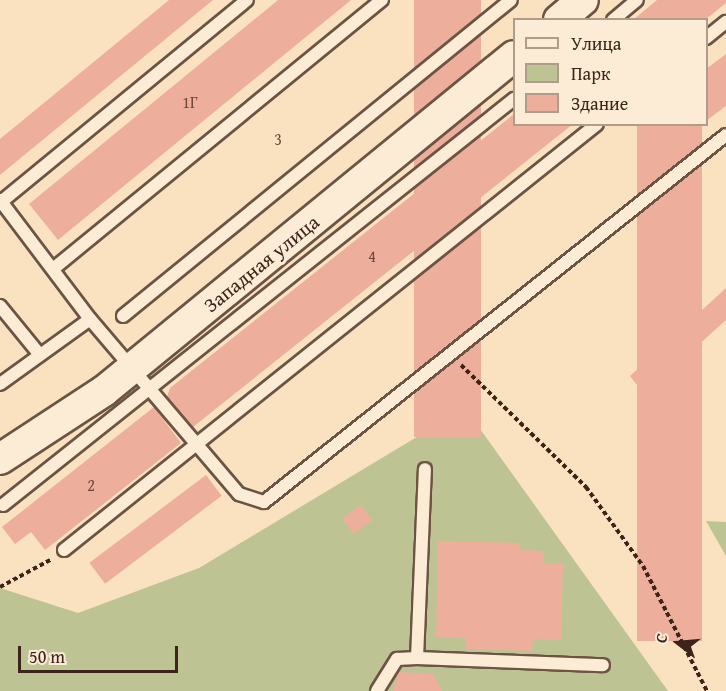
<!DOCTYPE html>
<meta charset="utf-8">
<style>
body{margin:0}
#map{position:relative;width:726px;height:691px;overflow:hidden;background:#fae2c0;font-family:"Gentium Book Plus",serif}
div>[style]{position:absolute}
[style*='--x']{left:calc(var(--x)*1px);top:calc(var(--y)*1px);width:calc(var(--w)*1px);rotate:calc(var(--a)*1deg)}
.green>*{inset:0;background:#bdc393}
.building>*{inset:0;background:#edaf9c;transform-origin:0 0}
.path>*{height:4px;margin-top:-2px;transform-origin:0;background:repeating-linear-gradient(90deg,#3d241a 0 4.5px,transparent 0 7.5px)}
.roads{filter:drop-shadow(2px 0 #6c5444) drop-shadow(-2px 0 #6c5444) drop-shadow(0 2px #6c5444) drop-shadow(0 -2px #6c5444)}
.service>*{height:12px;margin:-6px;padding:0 6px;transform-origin:6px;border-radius:6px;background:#fcecd6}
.tertiary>*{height:30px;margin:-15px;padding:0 15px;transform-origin:15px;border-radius:15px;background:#fcecd6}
span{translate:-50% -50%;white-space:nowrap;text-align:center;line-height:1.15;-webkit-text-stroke:6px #fcecd6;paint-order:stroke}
.number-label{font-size:16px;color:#69473a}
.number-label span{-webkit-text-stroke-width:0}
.street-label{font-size:20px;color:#3d241a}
.legend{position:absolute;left:513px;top:18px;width:195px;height:108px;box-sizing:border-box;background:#fcecd6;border:2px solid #b09c8b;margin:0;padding:8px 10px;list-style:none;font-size:18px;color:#3d241a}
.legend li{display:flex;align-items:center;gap:12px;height:30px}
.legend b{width:30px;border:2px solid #b09c8b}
.north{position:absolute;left:648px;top:613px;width:60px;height:60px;-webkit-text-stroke:4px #fcecd6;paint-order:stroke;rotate:286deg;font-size:16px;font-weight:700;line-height:24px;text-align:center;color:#3d241a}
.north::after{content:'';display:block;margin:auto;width:21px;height:27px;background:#3d241a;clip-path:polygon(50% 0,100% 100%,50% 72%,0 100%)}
.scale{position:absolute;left:18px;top:646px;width:160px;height:27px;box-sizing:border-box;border:3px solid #3d241a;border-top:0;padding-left:8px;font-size:18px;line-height:21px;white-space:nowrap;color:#3d241a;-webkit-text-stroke:4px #fcecd6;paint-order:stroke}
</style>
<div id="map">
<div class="green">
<i style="clip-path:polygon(465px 408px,668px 691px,0 691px,0 588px,78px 613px,199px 568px)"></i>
<i style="clip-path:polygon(706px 521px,726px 522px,726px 556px)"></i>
</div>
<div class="building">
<i style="clip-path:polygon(169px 0,213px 0,0 175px,0 139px)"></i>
<i style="clip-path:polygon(278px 0,351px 0,58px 240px,29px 204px)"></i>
<i style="left:414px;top:0;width:67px;height:437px"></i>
<i style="clip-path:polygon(657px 0,726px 0,726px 3px,705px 20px,633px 20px)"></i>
<i style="clip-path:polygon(726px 54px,726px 106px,706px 121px,706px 69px)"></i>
<i style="clip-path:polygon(514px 114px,514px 124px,573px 124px,193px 427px,167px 397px,170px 388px)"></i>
<i style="left:637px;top:124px;width:65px;height:517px"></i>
<i style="clip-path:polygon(726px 288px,726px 320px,644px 394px,630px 376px)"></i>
<i style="clip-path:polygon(154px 407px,181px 443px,45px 550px,31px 532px,15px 544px,2px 527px)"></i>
<i style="left:206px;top:475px;width:26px;height:146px;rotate:53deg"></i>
<i style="left:361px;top:505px;width:19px;height:23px;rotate:54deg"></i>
<i style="clip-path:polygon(438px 541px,520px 543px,520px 550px,544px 551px,544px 563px,563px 564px,561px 640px,533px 639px,532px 651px,465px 649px,466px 638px,436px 637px)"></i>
<i style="clip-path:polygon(398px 672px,433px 674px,442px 691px,393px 691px)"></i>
</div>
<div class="path">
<i style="--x:461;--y:365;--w:175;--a:44.3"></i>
<i style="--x:586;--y:487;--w:97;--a:54.2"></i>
<i style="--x:643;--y:566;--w:140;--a:62.9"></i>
<i style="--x:0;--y:587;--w:59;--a:-28.3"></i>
</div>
<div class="roads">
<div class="service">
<i style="--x:613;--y:20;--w:31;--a:-40"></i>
<i style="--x:706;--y:38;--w:26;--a:-39"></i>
<i style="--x:0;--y:200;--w:149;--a:52.9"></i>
<i style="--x:90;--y:319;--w:230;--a:49.6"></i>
<i style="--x:239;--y:494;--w:26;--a:18"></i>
<i style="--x:264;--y:502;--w:590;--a:-38.46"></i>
<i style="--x:1;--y:202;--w:318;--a:-39.4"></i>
<i style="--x:53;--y:269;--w:425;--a:-39.3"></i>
<i style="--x:0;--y:306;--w:63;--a:50.8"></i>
<i style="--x:123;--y:316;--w:500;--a:-39.16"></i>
<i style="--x:0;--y:384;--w:111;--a:-35.8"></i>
<i style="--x:3;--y:505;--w:653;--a:-38.47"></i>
<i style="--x:64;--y:550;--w:682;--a:-38.63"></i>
<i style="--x:417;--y:658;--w:186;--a:2.2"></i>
<i style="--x:377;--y:691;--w:38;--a:-58"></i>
<i style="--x:397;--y:659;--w:20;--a:-3"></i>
<i style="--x:417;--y:658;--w:189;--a:-87.6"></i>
</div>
<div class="tertiary">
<i style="--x:559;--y:20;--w:31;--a:-40"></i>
<i style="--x:0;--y:459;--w:124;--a:-33.2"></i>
<i style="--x:104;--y:391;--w:529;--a:-39.25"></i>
</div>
</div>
<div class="number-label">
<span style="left:190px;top:102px">1Г</span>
<span style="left:278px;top:139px">3</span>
<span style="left:372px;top:256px">4</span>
<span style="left:91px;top:485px">2</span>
</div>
<div class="street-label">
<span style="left:261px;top:263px;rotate:-39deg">Западная улица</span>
</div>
<ul class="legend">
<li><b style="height:8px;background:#fcecd6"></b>Улица</li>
<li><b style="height:16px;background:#bdc393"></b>Парк</li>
<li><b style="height:16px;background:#edaf9c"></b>Здание</li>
</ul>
<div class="north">С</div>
<div class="scale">50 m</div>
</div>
